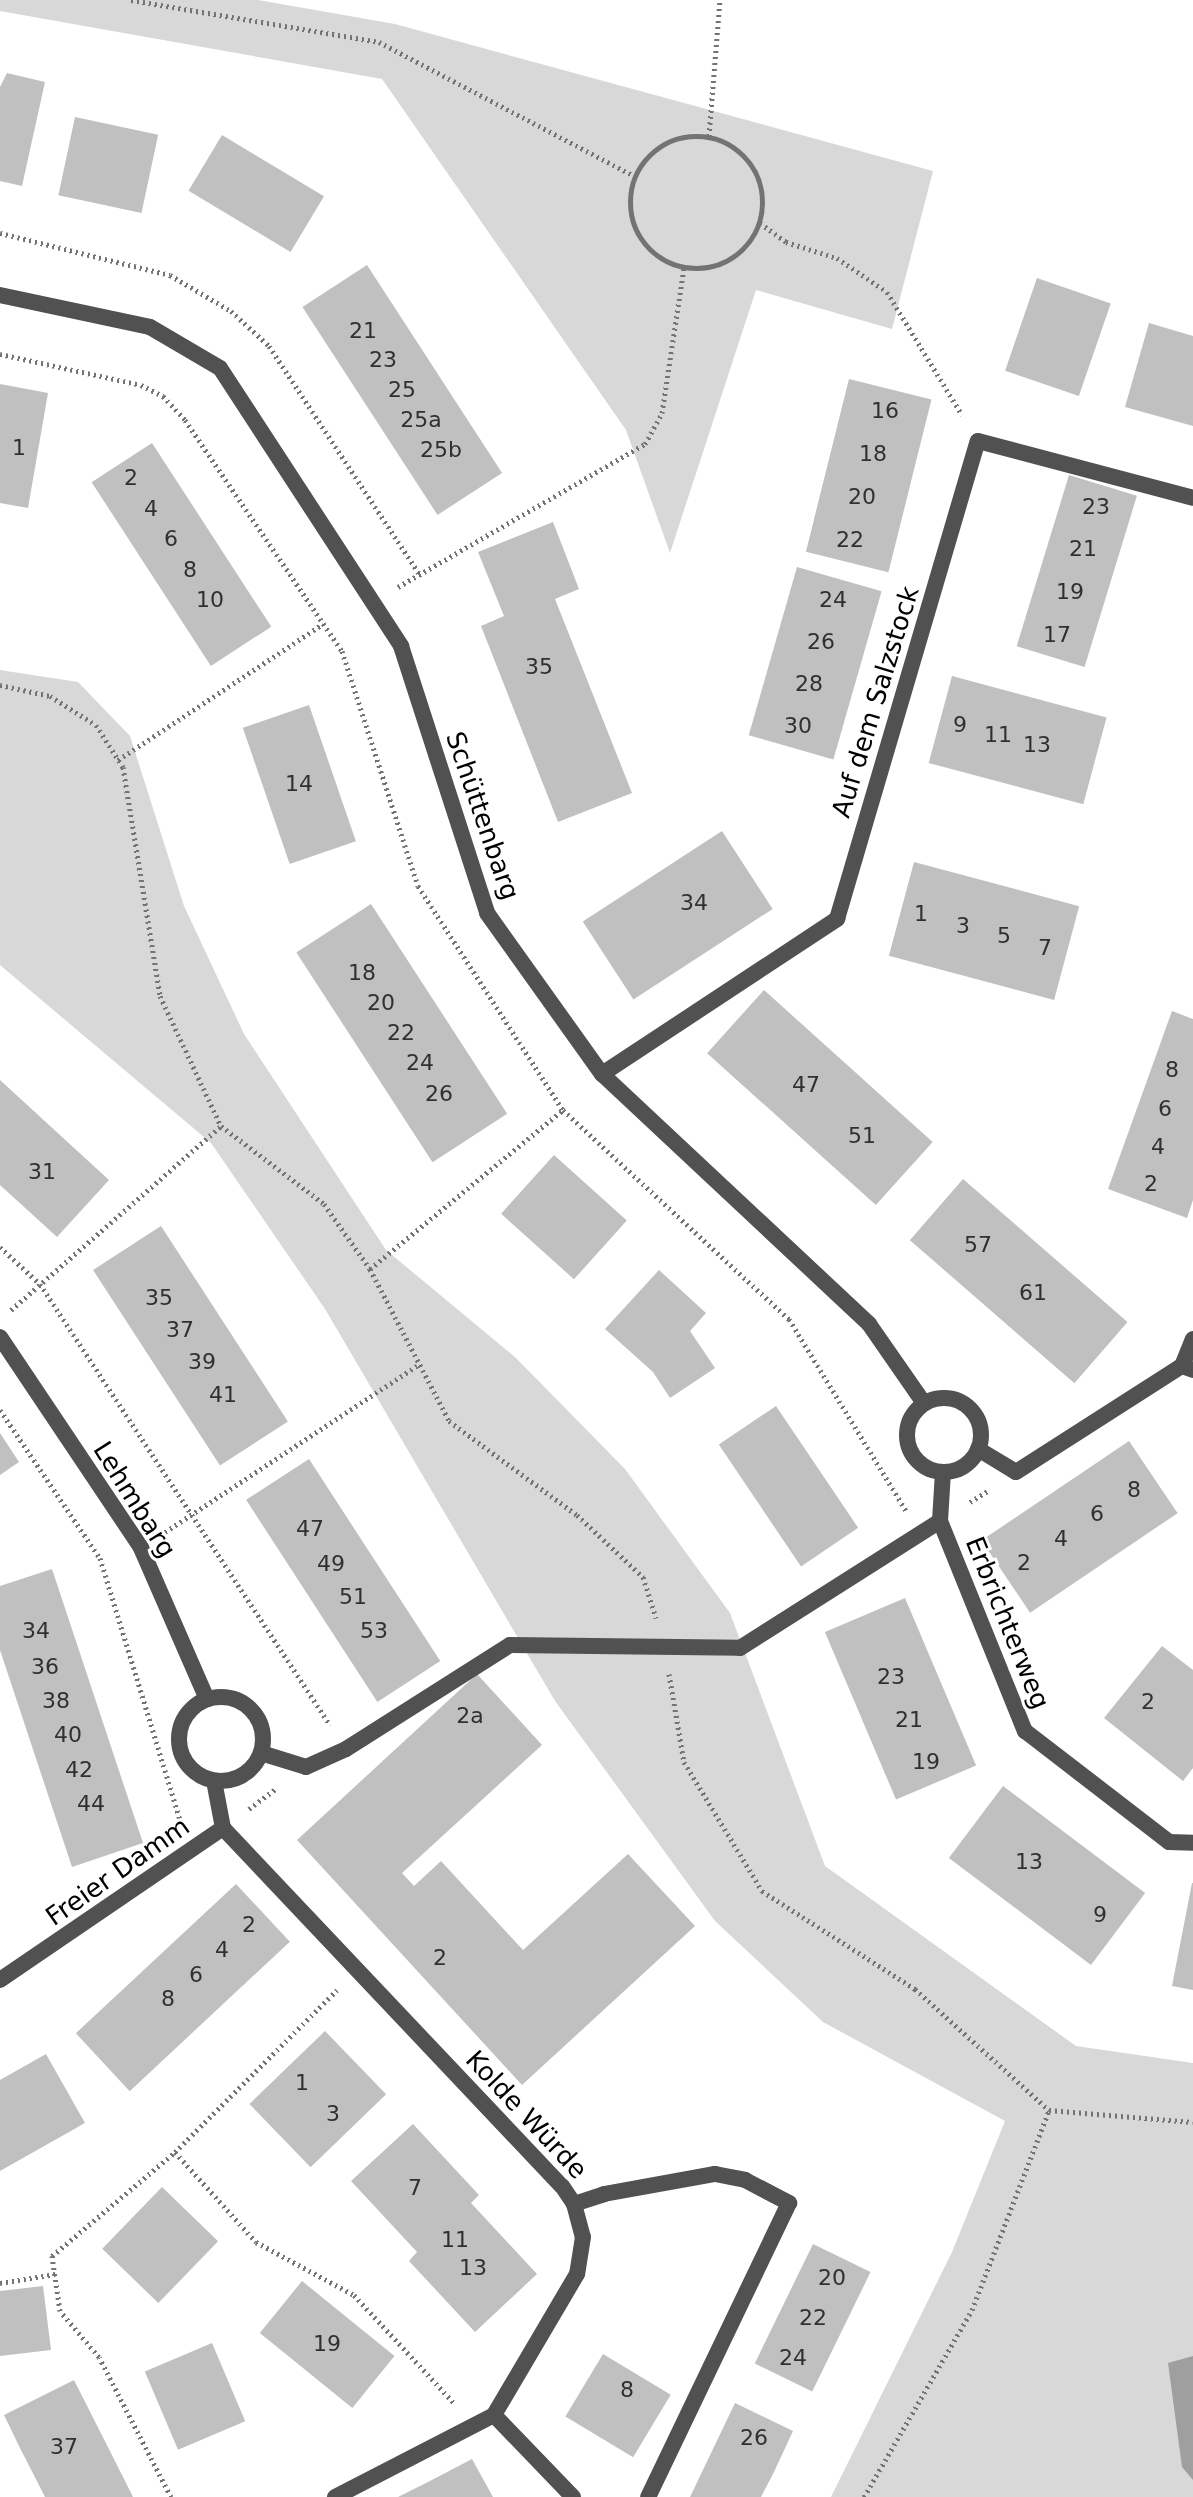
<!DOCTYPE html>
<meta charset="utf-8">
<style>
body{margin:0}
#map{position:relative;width:1193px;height:2497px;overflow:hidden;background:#fff;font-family:"DejaVu Sans",sans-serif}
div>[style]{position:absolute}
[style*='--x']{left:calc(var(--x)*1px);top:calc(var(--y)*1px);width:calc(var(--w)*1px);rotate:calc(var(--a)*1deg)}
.green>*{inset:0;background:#d8d8d8}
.water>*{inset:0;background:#9f9f9f}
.building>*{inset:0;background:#c0c0c0;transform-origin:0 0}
.path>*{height:5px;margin-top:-2.5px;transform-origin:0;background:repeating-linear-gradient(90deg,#737373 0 2px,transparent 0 6px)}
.path>.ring{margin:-2.5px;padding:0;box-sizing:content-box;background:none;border:5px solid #737373;border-radius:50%}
.minor>*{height:16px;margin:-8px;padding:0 8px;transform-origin:8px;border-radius:8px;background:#515151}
.minor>.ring{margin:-8px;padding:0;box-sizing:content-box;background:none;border:16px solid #515151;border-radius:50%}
span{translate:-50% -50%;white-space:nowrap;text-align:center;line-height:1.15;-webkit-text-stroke:6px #fff;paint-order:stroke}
.number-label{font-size:22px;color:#303030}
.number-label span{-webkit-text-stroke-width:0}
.street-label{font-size:26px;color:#000}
</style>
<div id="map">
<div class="green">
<i style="clip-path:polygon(0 0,258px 0,395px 24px,933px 171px,892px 329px,756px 290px,670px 553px,626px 430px,382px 79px,0 11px)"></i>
<i style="clip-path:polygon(0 670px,78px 682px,130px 736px,184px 906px,244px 1034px,386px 1250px,516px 1358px,625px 1469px,730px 1613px,825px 1866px,1076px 2046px,1193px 2063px,1193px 2497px,831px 2497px,952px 2252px,1005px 2121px,823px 2022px,715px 1921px,555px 1701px,325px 1309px,211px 1143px,0 965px)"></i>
</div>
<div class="water">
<i style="clip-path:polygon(1193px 2356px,1193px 2480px,1182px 2467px,1168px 2363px)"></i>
</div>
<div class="building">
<i style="clip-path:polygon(7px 73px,45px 82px,22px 186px,0 181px,0 87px)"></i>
<i style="left:75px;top:117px;width:85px;height:80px;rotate:12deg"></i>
<i style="left:222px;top:135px;width:119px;height:65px;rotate:31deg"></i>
<i style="left:367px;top:265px;width:248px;height:77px;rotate:57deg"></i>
<i style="left:1037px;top:278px;width:78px;height:98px;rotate:19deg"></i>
<i style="clip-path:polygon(1149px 323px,1193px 336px,1193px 426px,1125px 407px)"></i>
<i style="left:849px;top:379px;width:85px;height:178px;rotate:14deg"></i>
<i style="clip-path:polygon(0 384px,48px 393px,28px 508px,0 503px)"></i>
<i style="left:152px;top:443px;width:219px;height:72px;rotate:57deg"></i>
<i style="left:1069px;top:475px;width:71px;height:179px;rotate:17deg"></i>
<i style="clip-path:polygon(553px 522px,579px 589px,555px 599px,632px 793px,558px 822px,481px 626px,504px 616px,478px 552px)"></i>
<i style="left:797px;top:567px;width:88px;height:175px;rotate:16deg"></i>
<i style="left:952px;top:676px;width:160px;height:90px;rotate:15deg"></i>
<i style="left:309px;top:705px;width:144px;height:70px;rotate:71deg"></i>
<i style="left:722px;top:831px;width:93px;height:166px;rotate:57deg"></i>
<i style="left:914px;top:862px;width:171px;height:97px;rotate:15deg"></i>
<i style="left:371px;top:904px;width:250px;height:89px;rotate:57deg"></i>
<i style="left:764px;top:990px;width:227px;height:85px;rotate:42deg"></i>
<i style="clip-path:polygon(1172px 1011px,1193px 1019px,1193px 1200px,1187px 1218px,1108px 1189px)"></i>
<i style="clip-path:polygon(0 1080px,109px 1180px,57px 1237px,0 1185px)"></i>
<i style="left:554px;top:1155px;width:98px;height:79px;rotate:42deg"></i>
<i style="left:963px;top:1179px;width:218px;height:81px;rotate:41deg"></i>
<i style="left:161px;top:1226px;width:233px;height:81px;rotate:57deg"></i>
<i style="clip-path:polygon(659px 1270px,706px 1313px,690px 1331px,715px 1368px,670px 1398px,653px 1372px,605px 1329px)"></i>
<i style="left:776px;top:1406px;width:147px;height:69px;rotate:56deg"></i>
<i style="clip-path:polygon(0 1433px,19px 1462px,0 1475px)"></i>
<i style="left:1129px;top:1441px;width:87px;height:178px;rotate:56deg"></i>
<i style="left:309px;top:1459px;width:241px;height:75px;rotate:57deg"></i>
<i style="clip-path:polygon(52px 1569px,143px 1843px,72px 1867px,0 1650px,0 1586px)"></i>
<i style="left:905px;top:1598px;width:182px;height:87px;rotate:67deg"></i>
<i style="clip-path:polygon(1162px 1646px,1193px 1670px,1193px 1768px,1183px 1781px,1104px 1718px)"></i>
<i style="clip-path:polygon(477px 1674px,542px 1745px,402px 1873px,414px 1886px,441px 1861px,523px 1950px,628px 1854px,695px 1926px,522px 2085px,297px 1840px)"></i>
<i style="left:1003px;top:1786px;width:178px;height:90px;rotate:37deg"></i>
<i style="clip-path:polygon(1192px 1883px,1193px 1883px,1193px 1990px,1172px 1986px)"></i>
<i style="left:236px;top:1884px;width:79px;height:219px;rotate:47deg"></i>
<i style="left:325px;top:2031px;width:88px;height:105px;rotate:46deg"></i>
<i style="clip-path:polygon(46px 2054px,85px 2123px,0 2171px,0 2080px)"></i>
<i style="clip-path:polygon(413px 2124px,479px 2195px,471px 2203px,537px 2274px,475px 2332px,409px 2261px,417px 2252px,351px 2181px)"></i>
<i style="left:162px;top:2187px;width:78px;height:86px;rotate:44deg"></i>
<i style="left:813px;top:2244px;width:64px;height:133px;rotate:26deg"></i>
<i style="left:302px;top:2281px;width:119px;height:67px;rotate:39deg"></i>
<i style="clip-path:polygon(43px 2286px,51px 2350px,0 2356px,0 2291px)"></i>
<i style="left:212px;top:2343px;width:85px;height:73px;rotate:67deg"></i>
<i style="left:603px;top:2354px;width:79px;height:73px;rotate:31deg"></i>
<i style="clip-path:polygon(74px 2380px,124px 2479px,133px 2497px,45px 2497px,20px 2448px,4px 2415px)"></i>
<i style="clip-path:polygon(735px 2403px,793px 2431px,774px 2472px,761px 2497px,690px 2497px)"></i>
<i style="clip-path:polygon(472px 2459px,493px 2497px,398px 2497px,430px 2481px)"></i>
</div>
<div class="path">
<i style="--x:131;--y:0;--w:252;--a:9.6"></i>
<i style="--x:379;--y:42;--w:288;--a:27.7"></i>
<i class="ring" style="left:630px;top:136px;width:127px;height:127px"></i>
<i style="--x:709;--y:136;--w:136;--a:-85.4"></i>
<i style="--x:760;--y:223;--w:32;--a:36"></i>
<i style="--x:786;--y:242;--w:53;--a:17.4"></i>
<i style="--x:837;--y:258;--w:60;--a:34.2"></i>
<i style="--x:887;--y:292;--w:144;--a:58.6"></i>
<i style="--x:0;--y:233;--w:175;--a:13.9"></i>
<i style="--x:170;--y:275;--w:71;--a:30.5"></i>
<i style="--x:231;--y:311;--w:52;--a:42.6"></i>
<i style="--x:269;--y:346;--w:274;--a:56.6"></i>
<i style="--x:0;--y:354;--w:144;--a:12.4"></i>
<i style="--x:141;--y:385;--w:25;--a:27"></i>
<i style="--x:163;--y:396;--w:33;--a:47"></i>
<i style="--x:185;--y:420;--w:279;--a:55.8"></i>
<i style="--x:342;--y:651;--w:247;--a:72.1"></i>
<i style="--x:418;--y:886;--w:267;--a:57.1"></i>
<i style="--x:563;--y:1110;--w:308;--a:42.8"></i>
<i style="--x:789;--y:1319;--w:225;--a:58.6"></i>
<i style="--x:398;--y:587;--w:285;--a:-30.1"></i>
<i style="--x:645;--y:444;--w:35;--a:-61"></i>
<i style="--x:662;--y:413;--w:147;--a:-81.4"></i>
<i style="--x:0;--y:685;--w:51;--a:12.4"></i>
<i style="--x:50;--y:696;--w:54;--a:32.2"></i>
<i style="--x:96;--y:725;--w:50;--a:57.3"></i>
<i style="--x:123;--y:767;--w:232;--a:80.8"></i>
<i style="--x:160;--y:996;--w:144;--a:64.9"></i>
<i style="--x:221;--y:1126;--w:129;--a:37.1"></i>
<i style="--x:324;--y:1204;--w:80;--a:54.7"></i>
<i style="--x:370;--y:1269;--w:171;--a:62.5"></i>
<i style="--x:449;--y:1421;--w:159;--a:36.3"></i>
<i style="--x:577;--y:1515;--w:91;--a:43.2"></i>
<i style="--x:643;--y:1577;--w:43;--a:72.4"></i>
<i style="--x:118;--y:760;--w:246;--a:-33.6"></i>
<i style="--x:0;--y:1247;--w:54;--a:42.8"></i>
<i style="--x:40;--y:1284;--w:528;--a:56.67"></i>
<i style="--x:370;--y:1269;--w:250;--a:-39.5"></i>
<i style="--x:11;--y:1310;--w:279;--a:-41.2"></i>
<i style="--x:0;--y:1410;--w:179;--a:56"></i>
<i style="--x:100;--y:1558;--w:277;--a:73"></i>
<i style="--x:970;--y:1502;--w:22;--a:-32"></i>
<i style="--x:165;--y:1532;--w:302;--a:-33.4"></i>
<i style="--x:669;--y:1674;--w:89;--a:80.3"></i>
<i style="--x:684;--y:1762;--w:151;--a:58.8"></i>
<i style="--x:762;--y:1891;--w:182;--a:32.6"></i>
<i style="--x:915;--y:1989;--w:181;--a:42.1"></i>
<i style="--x:249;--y:1809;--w:34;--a:-37"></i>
<i style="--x:175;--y:2152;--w:121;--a:48"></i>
<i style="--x:256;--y:2242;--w:111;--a:28.4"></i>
<i style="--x:354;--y:2295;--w:147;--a:47.2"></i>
<i style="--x:0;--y:2283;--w:56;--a:-9.3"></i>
<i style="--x:171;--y:2497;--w:157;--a:-117.2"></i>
<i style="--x:99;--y:2357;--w:60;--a:-130.3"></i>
<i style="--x:60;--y:2311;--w:56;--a:-98.3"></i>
<i style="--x:52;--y:2256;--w:161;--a:-40.2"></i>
<i style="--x:175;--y:2152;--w:229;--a:-45"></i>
<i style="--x:864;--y:2497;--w:216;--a:-60"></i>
<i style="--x:972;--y:2310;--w:214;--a:-68.9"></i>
<i style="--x:1049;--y:2110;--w:144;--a:4.8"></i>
</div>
<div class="minor">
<i style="--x:0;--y:295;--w:153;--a:12"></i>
<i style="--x:150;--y:327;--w:81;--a:30.4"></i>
<i style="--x:220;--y:368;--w:332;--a:56.9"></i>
<i style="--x:401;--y:646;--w:281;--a:72.1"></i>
<i style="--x:487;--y:913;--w:198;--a:54.5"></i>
<i style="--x:602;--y:1074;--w:366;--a:43.1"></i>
<i style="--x:869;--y:1324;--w:96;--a:55.2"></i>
<i style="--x:602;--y:1074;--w:282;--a:-33.4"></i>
<i style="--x:837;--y:919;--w:498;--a:-73.6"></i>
<i style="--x:978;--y:441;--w:222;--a:14.8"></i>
<i style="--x:0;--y:1337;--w:254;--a:56.2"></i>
<i style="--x:141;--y:1548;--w:165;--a:66.4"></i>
<i style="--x:1182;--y:1366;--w:29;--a:-68"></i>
<i class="ring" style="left:907px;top:1398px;width:58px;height:58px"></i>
<i style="--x:978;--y:1449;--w:44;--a:31.2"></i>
<i style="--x:1016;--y:1472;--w:197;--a:-32.6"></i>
<i style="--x:1182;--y:1366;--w:12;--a:20"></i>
<i style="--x:943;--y:1472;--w:49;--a:93.5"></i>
<i style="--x:940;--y:1521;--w:227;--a:68"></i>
<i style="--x:1025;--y:1731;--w:182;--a:37.6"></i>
<i style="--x:1169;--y:1842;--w:24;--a:2"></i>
<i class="ring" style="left:179px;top:1697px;width:68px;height:68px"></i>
<i style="--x:261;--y:1753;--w:47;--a:17.3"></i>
<i style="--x:306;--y:1767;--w:44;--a:-24.2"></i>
<i style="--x:346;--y:1749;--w:194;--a:-32.4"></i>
<i style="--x:510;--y:1645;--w:230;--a:0.7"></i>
<i style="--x:740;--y:1648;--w:237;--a:-32.4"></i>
<i style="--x:223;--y:1828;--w:493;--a:46.6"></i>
<i style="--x:562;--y:2186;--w:22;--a:56"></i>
<i style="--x:574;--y:2204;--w:34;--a:75"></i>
<i style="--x:583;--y:2237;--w:37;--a:99"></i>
<i style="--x:577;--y:2274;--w:164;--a:120.5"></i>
<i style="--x:494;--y:2415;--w:179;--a:152.7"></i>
<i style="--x:0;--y:1980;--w:270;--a:-34.3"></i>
<i style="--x:223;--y:1828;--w:48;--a:-100.8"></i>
<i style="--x:574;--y:2204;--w:32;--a:-18"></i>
<i style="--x:604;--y:2194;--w:113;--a:-10.2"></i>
<i style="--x:715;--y:2174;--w:31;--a:11"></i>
<i style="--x:745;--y:2180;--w:50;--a:27.6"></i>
<i style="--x:789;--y:2203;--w:326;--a:115.6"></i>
<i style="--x:494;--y:2415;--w:114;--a:46.1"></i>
</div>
<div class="number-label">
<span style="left:363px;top:331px">21</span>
<span style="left:383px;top:360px">23</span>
<span style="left:402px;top:390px">25</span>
<span style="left:885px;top:411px">16</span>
<span style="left:421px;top:420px">25a</span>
<span style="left:19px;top:448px">1</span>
<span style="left:441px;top:450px">25b</span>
<span style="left:873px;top:454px">18</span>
<span style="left:131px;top:478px">2</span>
<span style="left:862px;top:497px">20</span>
<span style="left:1096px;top:507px">23</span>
<span style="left:151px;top:509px">4</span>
<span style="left:171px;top:539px">6</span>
<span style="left:850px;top:540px">22</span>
<span style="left:1083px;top:549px">21</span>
<span style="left:190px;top:570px">8</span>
<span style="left:1070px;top:592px">19</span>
<span style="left:210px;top:600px">10</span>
<span style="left:833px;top:600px">24</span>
<span style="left:1057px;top:635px">17</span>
<span style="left:821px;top:642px">26</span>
<span style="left:539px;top:667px">35</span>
<span style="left:809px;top:684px">28</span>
<span style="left:960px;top:725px">9</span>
<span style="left:798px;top:726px">30</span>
<span style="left:998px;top:735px">11</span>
<span style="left:1037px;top:745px">13</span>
<span style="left:299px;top:784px">14</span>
<span style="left:694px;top:903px">34</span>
<span style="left:921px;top:914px">1</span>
<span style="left:963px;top:926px">3</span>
<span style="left:1004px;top:936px">5</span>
<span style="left:1045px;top:948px">7</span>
<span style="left:362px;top:973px">18</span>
<span style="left:381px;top:1003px">20</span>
<span style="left:401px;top:1033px">22</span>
<span style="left:420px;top:1063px">24</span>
<span style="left:1172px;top:1070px">8</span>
<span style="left:806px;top:1085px">47</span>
<span style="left:439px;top:1094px">26</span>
<span style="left:1165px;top:1109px">6</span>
<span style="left:862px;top:1136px">51</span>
<span style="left:1158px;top:1147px">4</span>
<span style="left:42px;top:1172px">31</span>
<span style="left:1151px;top:1184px">2</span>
<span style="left:978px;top:1245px">57</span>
<span style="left:1033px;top:1293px">61</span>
<span style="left:159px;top:1298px">35</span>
<span style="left:180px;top:1330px">37</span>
<span style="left:202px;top:1362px">39</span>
<span style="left:223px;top:1395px">41</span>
<span style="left:1134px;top:1490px">8</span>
<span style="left:1097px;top:1514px">6</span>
<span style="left:310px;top:1529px">47</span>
<span style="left:1061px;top:1539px">4</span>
<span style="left:1024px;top:1563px">2</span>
<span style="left:331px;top:1564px">49</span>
<span style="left:353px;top:1597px">51</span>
<span style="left:36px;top:1631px">34</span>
<span style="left:374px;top:1631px">53</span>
<span style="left:45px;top:1667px">36</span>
<span style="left:891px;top:1677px">23</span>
<span style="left:56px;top:1701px">38</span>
<span style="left:1148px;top:1702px">2</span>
<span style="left:470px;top:1716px">2a</span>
<span style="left:909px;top:1720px">21</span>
<span style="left:68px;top:1735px">40</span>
<span style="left:926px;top:1762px">19</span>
<span style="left:79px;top:1770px">42</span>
<span style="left:91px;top:1804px">44</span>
<span style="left:1029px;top:1862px">13</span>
<span style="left:1100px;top:1915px">9</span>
<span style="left:249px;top:1925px">2</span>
<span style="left:222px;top:1950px">4</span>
<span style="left:440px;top:1958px">2</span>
<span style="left:196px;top:1975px">6</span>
<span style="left:168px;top:1999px">8</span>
<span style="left:302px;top:2083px">1</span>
<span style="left:333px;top:2114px">3</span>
<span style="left:415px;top:2188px">7</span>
<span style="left:455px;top:2240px">11</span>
<span style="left:473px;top:2268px">13</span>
<span style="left:832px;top:2278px">20</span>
<span style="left:813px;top:2318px">22</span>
<span style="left:327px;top:2344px">19</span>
<span style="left:793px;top:2358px">24</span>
<span style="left:627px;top:2390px">8</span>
<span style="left:754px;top:2438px">26</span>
<span style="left:64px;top:2447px">37</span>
</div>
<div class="street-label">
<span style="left:876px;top:702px;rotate:-73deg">Auf dem Salzstock</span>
<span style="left:482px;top:816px;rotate:71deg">Schüttenbarg</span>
<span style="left:134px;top:1500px;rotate:58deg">Lehmbarg</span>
<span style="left:1007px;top:1623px;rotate:68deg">Erbrichterweg</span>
<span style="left:118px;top:1872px;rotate:-35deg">Freier Damm</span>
<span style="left:526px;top:2115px;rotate:47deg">Kolde Würde</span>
</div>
</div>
